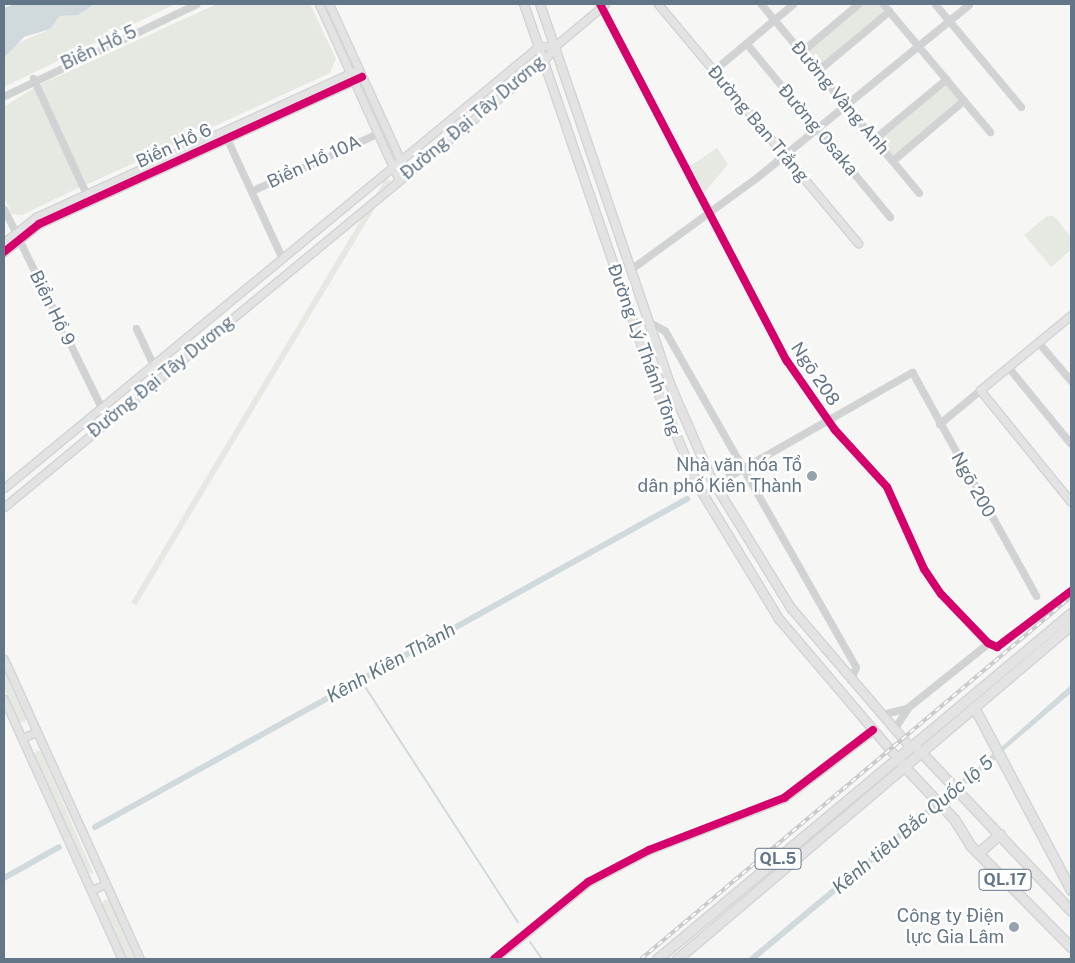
<!DOCTYPE html>
<meta charset="utf-8">
<style>
body{margin:0}
#map{position:relative;width:1075px;height:963px;overflow:hidden;background:#f6f6f4;font-family:"Public Sans",sans-serif}
div>[style]{position:absolute}
[style*='--x']{left:calc(var(--x)*1px);top:calc(var(--y)*1px);width:calc(var(--w)*1px);rotate:calc(var(--a)*1deg)}
.green>*{inset:0;background:#e5e9e2;transform-origin:0 0}
.water>*{inset:0;background:#d0d9dc}
.stream>*{height:2px;margin:-1px;padding:0 1px;transform-origin:1px;border-radius:1px;background:#d0d9dc}
.canal>*{height:6px;margin:-3px;padding:0 3px;transform-origin:3px;border-radius:3px;background:#d0d9dc}
.roads{filter:drop-shadow(1px 0 #d2d4d5) drop-shadow(-1px 0 #d2d4d5) drop-shadow(0 1px #d2d4d5) drop-shadow(0 -1px #d2d4d5)}
.street>*{height:5px;margin:-2.5px;padding:0 2.5px;transform-origin:2.5px;border-radius:2.5px;background:#d1d2d3}
.secondary>*{height:7px;margin:-3.5px;padding:0 3.5px;transform-origin:3.5px;border-radius:3.5px;background:#e3e3e4}
.primary>*{height:8px;margin:-4px;padding:0 4px;transform-origin:4px;border-radius:4px;background:#e3e3e4}
.highway>*{height:9px;margin:-4.5px;padding:0 4.5px;transform-origin:4.5px;border-radius:4.5px;background:#e3e3e4}
.rail>*{height:4px;margin-top:-2px;transform-origin:0;background:repeating-linear-gradient(90deg,#fff 0 5.5px,#c6c7c8 0 11px);box-sizing:border-box;border-block:1px solid #c6c7c8}
.cycleway>*{height:8px;margin:-4px;padding:0 4px;transform-origin:4px;border-radius:4px;background:#d6006c}
.dots>*{width:14px;height:14px;translate:-50% -50%;box-sizing:border-box;border:2px solid #fff;border-radius:50%}
span{translate:-50% -50%;white-space:nowrap;text-align:center;line-height:1.15;-webkit-text-stroke:5px #fff;paint-order:stroke}
.shield-label span{padding:1px 4px;background:#fff;border:1px solid;border-radius:4px;-webkit-text-stroke-width:0}
.shield-label{font-size:16px;color:#637687;font-weight:700}
.street-label{font-size:18px;color:#637687}
.poi-label{font-size:18px;color:#637687}
.right{translate:-100% -50%;text-align:right}
.water-label{font-size:19px;color:#5f7883;font-style:italic}
.frame{position:absolute;inset:0;border:5px solid #637687;pointer-events:none}
</style>
<div id="map">
<div class="green">
<i style="clip-path:polygon(95px 4px,175px 4px,4px 87px,4px 58px,16px 44px,50px 29px,60px 16px,78px 15px)"></i>
<i style="clip-path:polygon(217px 4px,310px 4px,336px 59px,330px 73px,86px 185px,39px 85px)"></i>
<i style="clip-path:polygon(858px 4px,883px 4px,889px 11px,817px 71px,801px 52px)"></i>
<i style="clip-path:polygon(521px 66px,526px 67px,524px 72px,415px 158px)"></i>
<i style="left:946px;top:79px;width:28px;height:94px;rotate:49deg"></i>
<i style="clip-path:polygon(34px 88px,80px 187px,22px 215px,12px 214px,4px 197px,4px 107px)"></i>
<i style="clip-path:polygon(717px 148px,728px 164px,704px 193px,690px 166px)"></i>
<i style="left:386px;top:178px;width:6px;height:495px;rotate:31deg"></i>
<i style="clip-path:polygon(1047px 216px,1054px 216px,1071px 237px,1071px 250px,1051px 267px,1024px 235px)"></i>
<i style="clip-path:polygon(4px 670px,26px 718px,25px 723px,19px 721px,4px 688px)"></i>
<i style="clip-path:polygon(37px 750px,41px 752px,94px 874px,88px 873px,34px 755px)"></i>
<i style="clip-path:polygon(105px 899px,109px 901px,135px 959px,127px 959px,102px 904px)"></i>
</div>
<div class="water">
<i style="clip-path:polygon(14px 4px,95px 4px,78px 15px,60px 16px,50px 29px,24px 37px,4px 58px,4px 8px)"></i>
<i style="clip-path:polygon(1071px 685px,1071px 693px,996px 757px,998px 750px)"></i>
</div>
<div class="stream">
<i style="--x:360;--y:679;--w:290;--a:57"></i>
<i style="--x:530;--y:942;--w:21;--a:55"></i>
</div>
<div class="canal">
<i style="--x:95;--y:827;--w:677;--a:-28.99"></i>
<i style="--x:4;--y:878;--w:63;--a:-29.4"></i>
<i style="--x:752;--y:959;--w:323;--a:-39.9"></i>
</div>
<div class="roads">
<div class="street">
<i style="--x:600;--y:4;--w:403;--a:62.4"></i>
<i style="--x:787;--y:361;--w:84;--a:55.2"></i>
<i style="--x:835;--y:430;--w:77;--a:47.6"></i>
<i style="--x:887;--y:487;--w:90;--a:65.7"></i>
<i style="--x:924;--y:569;--w:30;--a:56"></i>
<i style="--x:941;--y:594;--w:68;--a:46.2"></i>
<i style="--x:988;--y:643;--w:10;--a:24"></i>
<i style="--x:997;--y:647;--w:93;--a:-37.1"></i>
<i style="--x:761;--y:4;--w:246;--a:50.1"></i>
<i style="--x:883;--y:4;--w:167;--a:50.1"></i>
<i style="--x:935;--y:4;--w:134;--a:50.1"></i>
<i style="--x:746;--y:43;--w:226;--a:50.4"></i>
<i style="--x:801;--y:52;--w:75;--a:-40.1"></i>
<i style="--x:714;--y:70;--w:103;--a:-39.9"></i>
<i style="--x:817;--y:71;--w:94;--a:-39.8"></i>
<i style="--x:33;--y:78;--w:128;--a:65.4"></i>
<i style="--x:4;--y:96;--w:213;--a:-25.6"></i>
<i style="--x:227;--y:139;--w:131;--a:65.2"></i>
<i style="--x:874;--y:139;--w:94;--a:-39.8"></i>
<i style="--x:892;--y:161;--w:94;--a:-40.3"></i>
<i style="--x:251;--y:191;--w:140;--a:-24.5"></i>
<i style="--x:4;--y:209;--w:220;--a:63.9"></i>
<i style="--x:631;--y:269;--w:155;--a:-36.1"></i>
<i style="--x:756;--y:178;--w:275;--a:-39.2"></i>
<i style="--x:649;--y:322;--w:18;--a:29"></i>
<i style="--x:665;--y:331;--w:386;--a:60.4"></i>
<i style="--x:856;--y:667;--w:14;--a:115"></i>
<i style="--x:136;--y:328;--w:40;--a:65"></i>
<i style="--x:1038;--y:342;--w:51;--a:49.8"></i>
<i style="--x:1008;--y:367;--w:99;--a:50.7"></i>
<i style="--x:939;--y:424;--w:53;--a:-39.7"></i>
<i style="--x:715;--y:484;--w:227;--a:-29.6"></i>
<i style="--x:912;--y:372;--w:256;--a:61"></i>
<i style="--x:883;--y:714;--w:25;--a:-14"></i>
<i style="--x:907;--y:708;--w:104;--a:-38.7"></i>
<i style="--x:894;--y:729;--w:24;--a:-57"></i>
</div>
<div class="secondary">
<i style="--x:319;--y:4;--w:193;--a:65.6"></i>
<i style="--x:329;--y:4;--w:187;--a:65.4"></i>
<i style="--x:658;--y:4;--w:312;--a:50.1"></i>
<i style="--x:4;--y:242;--w:41;--a:-38"></i>
<i style="--x:36;--y:217;--w:355;--a:-24.6"></i>
<i style="--x:4;--y:252;--w:45;--a:-38.7"></i>
<i style="--x:39;--y:224;--w:355;--a:-24.5"></i>
<i style="--x:1071;--y:315;--w:118;--a:140.5"></i>
<i style="--x:980;--y:390;--w:144;--a:50.9"></i>
<i style="--x:4;--y:488;--w:694;--a:-39.56"></i>
<i style="--x:539;--y:46;--w:16;--a:0"></i>
<i style="--x:4;--y:507;--w:700;--a:-39.55"></i>
<i style="--x:544;--y:61;--w:19;--a:-54"></i>
<i style="--x:555;--y:46;--w:65;--a:-40"></i>
<i style="--x:4;--y:659;--w:329;--a:65.6"></i>
<i style="--x:4;--y:699;--w:286;--a:65.6"></i>
<i style="--x:22;--y:738;--w:16;--a:-22"></i>
<i style="--x:91;--y:890;--w:16;--a:-22"></i>
<i style="--x:494;--y:959;--w:122;--a:-39.3"></i>
<i style="--x:588;--y:882;--w:69;--a:-27.7"></i>
<i style="--x:649;--y:850;--w:145;--a:-21.1"></i>
<i style="--x:784;--y:798;--w:112;--a:-37.4"></i>
</div>
<div class="primary">
<i style="--x:524;--y:4;--w:403;--a:71"></i>
<i style="--x:655;--y:385;--w:108;--a:67"></i>
<i style="--x:697;--y:484;--w:158;--a:58.7"></i>
<i style="--x:779;--y:619;--w:185;--a:49.6"></i>
<i style="--x:540;--y:4;--w:402;--a:71.1"></i>
<i style="--x:670;--y:384;--w:103;--a:66.4"></i>
<i style="--x:711;--y:478;--w:153;--a:58.4"></i>
<i style="--x:791;--y:608;--w:184;--a:49.4"></i>
</div>
<div class="highway">
<i style="--x:974;--y:707;--w:207;--a:62.1"></i>
<i style="--x:919;--y:750;--w:221;--a:46.6"></i>
<i style="--x:902;--y:764;--w:76;--a:46.6"></i>
<i style="--x:954;--y:819;--w:31;--a:58"></i>
<i style="--x:970;--y:845;--w:144;--a:45.3"></i>
<i style="--x:978;--y:853;--w:29;--a:-41"></i>
<i style="--x:657;--y:959;--w:540;--a:-39.89"></i>
<i style="--x:677;--y:959;--w:517;--a:-40.29"></i>
</div>
</div>
<div class="rail">
<i style="--x:641;--y:959;--w:562;--a:-40.09"></i>
</div>
<div class="cycleway">
<i style="--x:600;--y:4;--w:403;--a:62.4"></i>
<i style="--x:787;--y:361;--w:84;--a:55.2"></i>
<i style="--x:835;--y:430;--w:77;--a:47.6"></i>
<i style="--x:887;--y:487;--w:90;--a:65.7"></i>
<i style="--x:924;--y:569;--w:30;--a:56"></i>
<i style="--x:941;--y:594;--w:68;--a:46.2"></i>
<i style="--x:988;--y:643;--w:10;--a:24"></i>
<i style="--x:997;--y:647;--w:93;--a:-37.1"></i>
<i style="--x:4;--y:252;--w:45;--a:-38.7"></i>
<i style="--x:39;--y:224;--w:355;--a:-24.5"></i>
<i style="--x:494;--y:959;--w:122;--a:-39.3"></i>
<i style="--x:588;--y:882;--w:69;--a:-27.7"></i>
<i style="--x:649;--y:850;--w:145;--a:-21.1"></i>
<i style="--x:784;--y:798;--w:112;--a:-37.4"></i>
</div>
<div class="dots">
<i style="left:812px;top:476px;background:#96a3ad"></i>
<i style="left:1014px;top:927px;background:#96a3ad"></i>
</div>
<div class="shield-label">
<span style="left:778px;top:859px">QL.5</span>
<span style="left:1005px;top:880px">QL.17</span>
</div>
<div class="street-label">
<span style="left:99px;top:48px;rotate:-25deg">Biển Hồ 5</span>
<span style="left:840px;top:98px;rotate:50deg">Đường Vàng Anh</span>
<span style="left:473px;top:118px;rotate:-40deg">Đường Đại Tây Dương</span>
<span style="left:758px;top:124px;rotate:50deg">Đường Ban Trắng</span>
<span style="left:818px;top:130px;rotate:50deg">Đường Osaka</span>
<span style="left:174px;top:146px;rotate:-25deg">Biển Hồ 6</span>
<span style="left:314px;top:162px;rotate:-25deg">Biển Hồ 10A</span>
<span style="left:52px;top:308px;rotate:64deg">Biển Hồ 9</span>
<span style="left:644px;top:350px;rotate:70deg">Đường Lý Thánh Tông</span>
<span style="left:815px;top:374px;rotate:56deg">Ngõ 208</span>
<span style="left:161px;top:377px;rotate:-39deg">Đường Đại Tây Dương</span>
<span style="left:973px;top:485px;rotate:61deg">Ngõ 200</span>
</div>
<div class="poi-label">
<span class="right" style="left:802px;top:476px">Nhà văn hóa Tổ<br>dân phố Kiên Thành</span>
<span class="right" style="left:1004px;top:927px">Công ty Điện<br>lực Gia Lâm</span>
</div>
<div class="water-label">
<span style="left:391px;top:663px;rotate:-29deg">Kênh Kiên Thành</span>
<span style="left:913px;top:825px;rotate:-40deg">Kênh tiêu Bắc Quốc lộ 5</span>
</div>
<div class="frame"></div>
</div>
